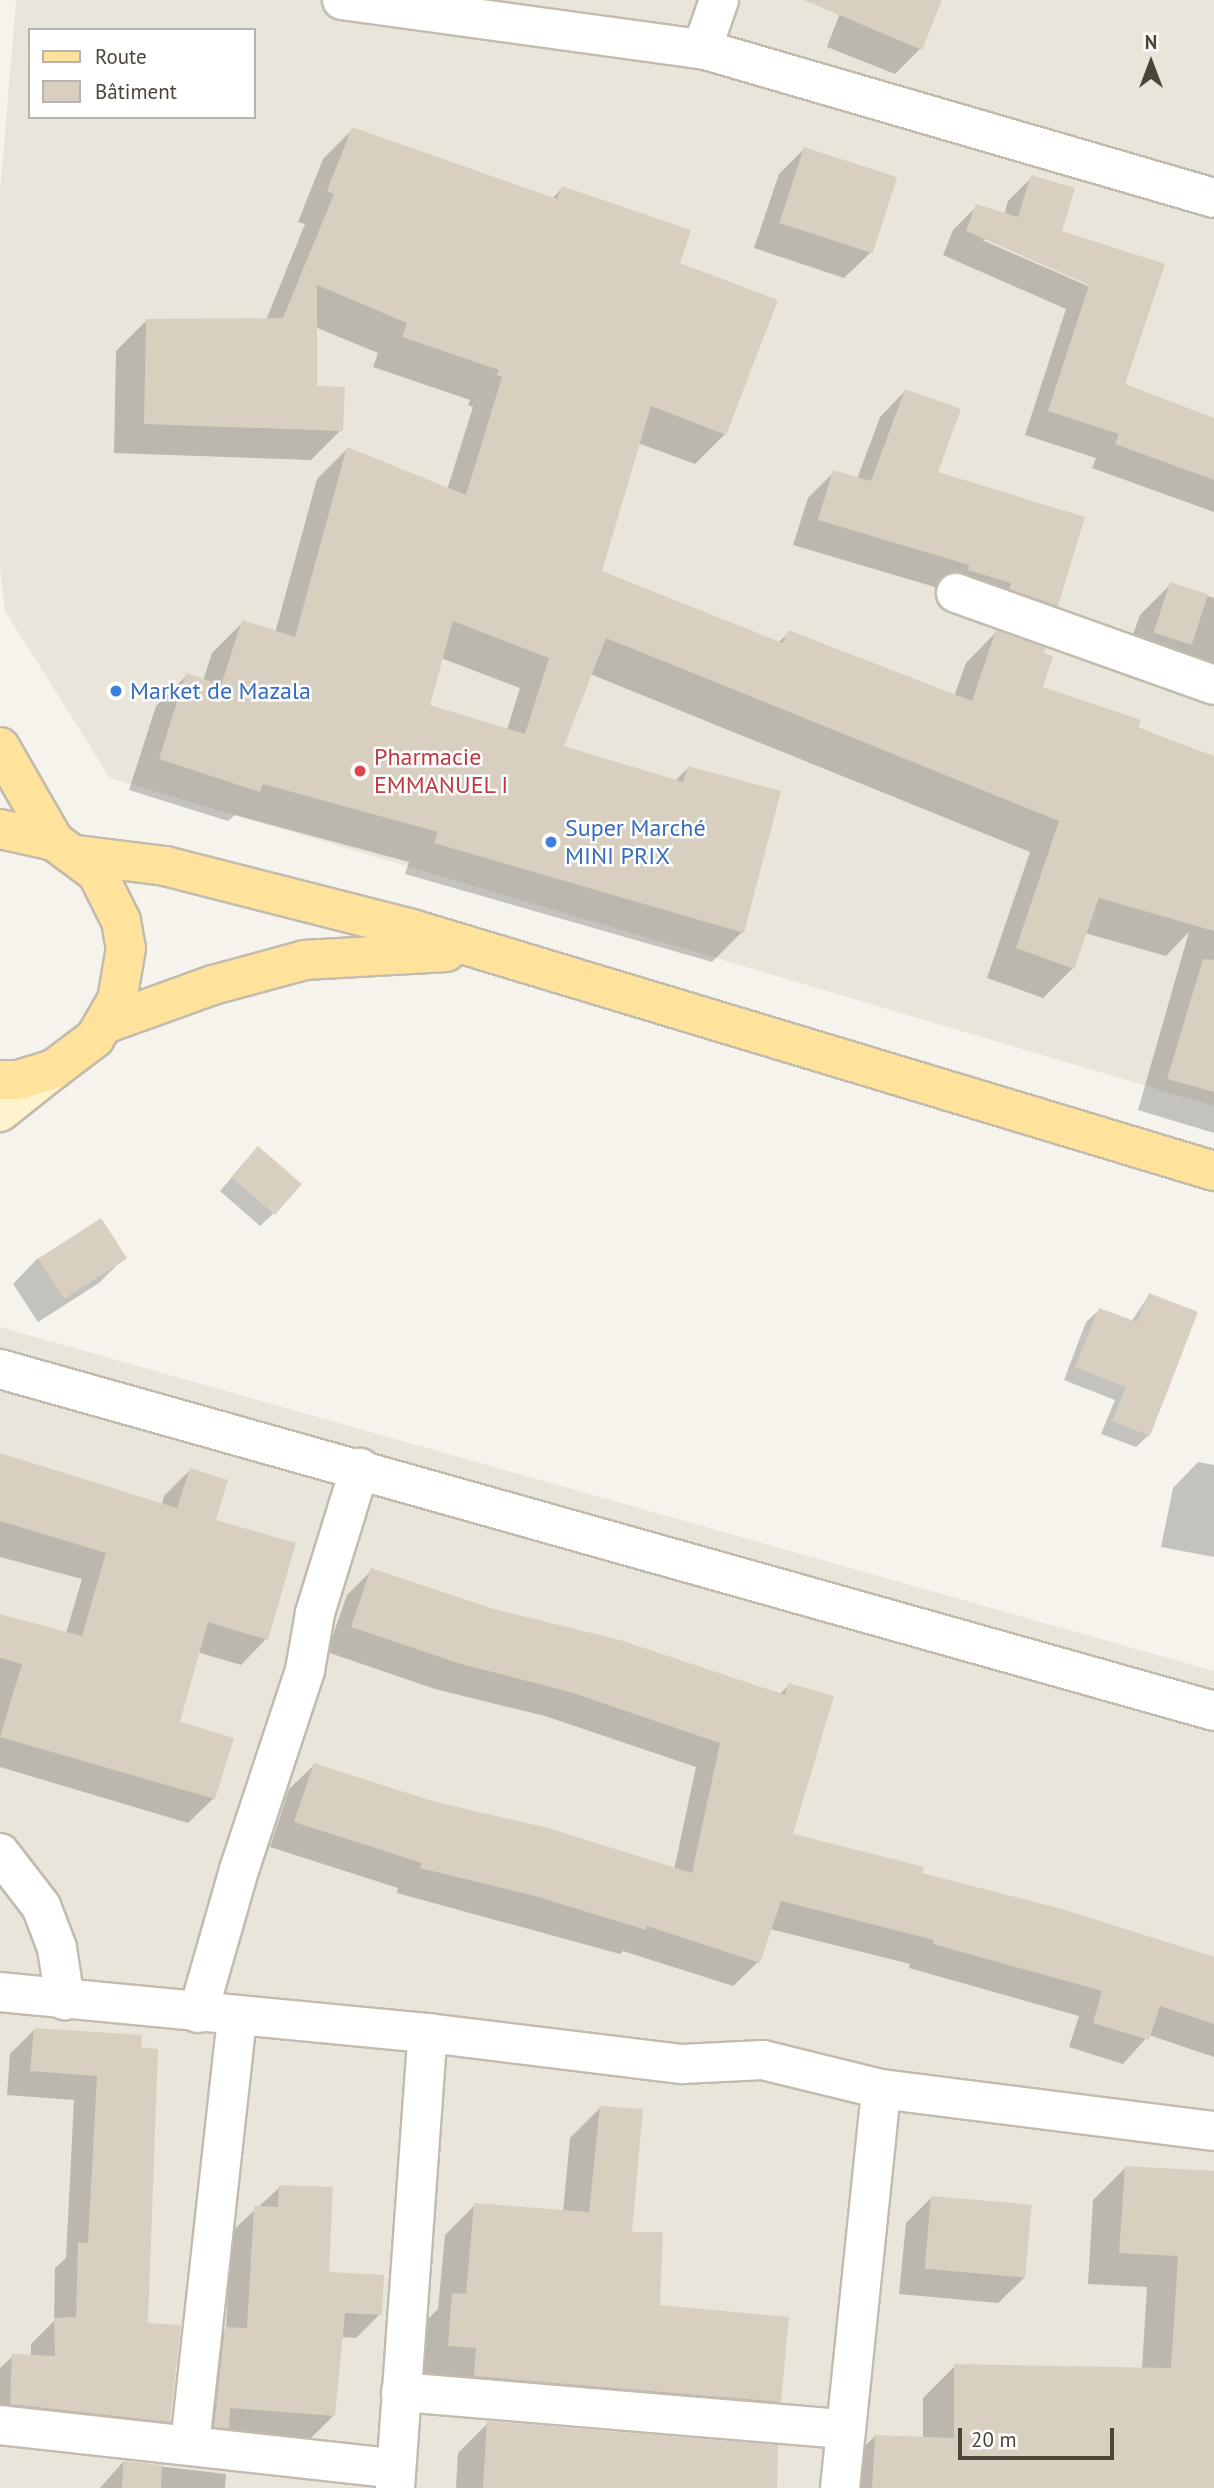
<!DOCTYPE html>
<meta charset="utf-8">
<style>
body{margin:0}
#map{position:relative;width:1214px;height:2488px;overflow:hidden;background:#f6f3ec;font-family:"PT Sans",sans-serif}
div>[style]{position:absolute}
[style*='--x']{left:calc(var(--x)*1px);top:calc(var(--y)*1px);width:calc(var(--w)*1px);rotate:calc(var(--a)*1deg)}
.residential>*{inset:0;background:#eae5da}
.shadow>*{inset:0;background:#0003}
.building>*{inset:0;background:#d8cfc1;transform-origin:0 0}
.roads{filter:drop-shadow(2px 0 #c2bbae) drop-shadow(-2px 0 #c2bbae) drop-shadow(0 2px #c2bbae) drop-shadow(0 -2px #c2bbae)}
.minor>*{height:38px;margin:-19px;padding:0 19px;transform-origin:19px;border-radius:19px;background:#fff}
.secondary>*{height:38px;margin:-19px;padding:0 19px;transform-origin:19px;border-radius:19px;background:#fff3cd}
.primary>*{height:38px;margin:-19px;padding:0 19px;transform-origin:19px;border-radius:19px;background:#ffe39c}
.dots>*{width:19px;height:19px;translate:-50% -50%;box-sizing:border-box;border:4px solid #fff;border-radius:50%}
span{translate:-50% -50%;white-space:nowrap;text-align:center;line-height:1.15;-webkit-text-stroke:5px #fff;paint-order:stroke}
.shop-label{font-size:24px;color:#366cbe}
.left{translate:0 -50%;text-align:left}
.health-label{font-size:24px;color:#be3a42}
.legend{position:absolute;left:28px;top:28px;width:228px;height:91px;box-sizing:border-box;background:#fff;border:2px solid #b7b4b0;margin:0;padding:9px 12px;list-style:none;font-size:21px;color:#4b4439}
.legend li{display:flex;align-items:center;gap:14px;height:35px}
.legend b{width:35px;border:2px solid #b7b4b0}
.north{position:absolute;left:1116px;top:28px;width:70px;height:70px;-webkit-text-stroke:5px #fff;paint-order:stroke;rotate:0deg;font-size:19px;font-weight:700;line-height:28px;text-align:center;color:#4b4439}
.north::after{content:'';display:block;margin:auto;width:24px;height:32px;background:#4b4439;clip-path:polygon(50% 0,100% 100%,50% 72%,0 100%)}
.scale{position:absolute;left:958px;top:2428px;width:156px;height:32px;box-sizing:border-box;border:4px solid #4b4439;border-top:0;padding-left:9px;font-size:21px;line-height:24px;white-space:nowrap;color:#4b4439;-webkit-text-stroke:5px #fff;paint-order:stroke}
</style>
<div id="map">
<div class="residential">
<i style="clip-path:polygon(evenodd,16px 0,1214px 0,1214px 1106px,110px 778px,5px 611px,0 568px,0 192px,16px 0,30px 30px,254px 30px,254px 117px,30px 117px,30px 30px)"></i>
<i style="clip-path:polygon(0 1327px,1214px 1671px,1214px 2488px,0 2488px)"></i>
</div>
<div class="shadow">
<i style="clip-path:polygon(845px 0,940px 0,920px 49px,895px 74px,827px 47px)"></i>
<i style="clip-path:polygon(evenodd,353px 129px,552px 199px,562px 188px,677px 264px,725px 434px,695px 464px,638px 443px,599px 572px,778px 643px,789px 632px,954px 696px,966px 663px,996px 632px,1040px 688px,1214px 758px,1214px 1133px,1138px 1110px,1189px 932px,1166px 956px,1085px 933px,1073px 968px,1043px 998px,987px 978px,1030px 852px,590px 674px,561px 747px,675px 781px,688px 768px,742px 932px,712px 962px,405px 874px,409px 862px,235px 815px,228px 821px,129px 790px,156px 706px,187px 675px,203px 681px,212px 653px,243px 622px,275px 633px,317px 479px,347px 449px,447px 490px,473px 407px,468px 405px,470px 400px,373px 367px,378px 353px,315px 327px,315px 388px,341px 430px,311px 460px,114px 453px,116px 351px,147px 320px,266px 320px,305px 224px,298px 222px,323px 159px,353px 129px,441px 658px,520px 688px,507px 730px,428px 706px,441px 658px)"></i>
<i style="clip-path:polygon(804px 149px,870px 253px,844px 278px,754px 248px,779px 174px)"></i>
<i style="clip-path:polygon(evenodd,1032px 177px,1060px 232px,1163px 265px,1123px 385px,1214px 419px,1214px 512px,1092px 468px,1096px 458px,1025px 435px,1066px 309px,943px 255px,953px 230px,977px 206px,1004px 215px,1008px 201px,1032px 177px,982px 240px,991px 240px,1098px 287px,1097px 290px,982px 240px)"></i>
<i style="clip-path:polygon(905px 391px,936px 473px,1057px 605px,1031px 631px,945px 590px,793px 545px,808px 498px,834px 472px,857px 479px,880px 417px)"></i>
<i style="clip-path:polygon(1171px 584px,1214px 598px,1214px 692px,1123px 663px,1140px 615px)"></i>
<i style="clip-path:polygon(246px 1161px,273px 1214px,260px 1226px,220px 1191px)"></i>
<i style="clip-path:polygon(38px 1258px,124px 1258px,99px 1283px,38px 1322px,13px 1284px)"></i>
<i style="clip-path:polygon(1149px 1295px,1149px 1435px,1136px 1447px,1101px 1434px,1115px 1400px,1064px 1380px,1086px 1322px,1099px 1310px,1131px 1322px)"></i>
<i style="clip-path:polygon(0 1454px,162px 1505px,164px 1496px,190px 1470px,266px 1639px,241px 1665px,197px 1652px,178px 1723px,214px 1798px,188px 1823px,0 1767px,0 1616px,66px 1633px,82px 1579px,0 1557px)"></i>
<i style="clip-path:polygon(1198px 1462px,1214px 1465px,1214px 1557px,1161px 1547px,1173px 1488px)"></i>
<i style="clip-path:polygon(372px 1570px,493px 1611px,779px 1695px,789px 1685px,791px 1836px,1214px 1960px,1214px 2057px,1149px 2035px,1123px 2064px,1069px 2047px,1079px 2016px,909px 1968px,910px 1964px,770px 1929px,758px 1962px,733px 1986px,623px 1951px,620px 1954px,397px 1893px,398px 1888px,270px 1847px,289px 1789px,314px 1765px,431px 1802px,674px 1870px,696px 1767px,545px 1716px,435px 1689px,327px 1652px,347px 1595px)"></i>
<i style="clip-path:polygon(34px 2030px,140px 2037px,146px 2325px,169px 2421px,145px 2445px,0 2429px,0 2368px,13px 2356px,31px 2357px,31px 2344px,54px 2321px,55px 2268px,66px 2258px,74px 2100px,7px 2095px,10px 2054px)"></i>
<i style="clip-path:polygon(600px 2108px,630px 2234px,658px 2306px,779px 2401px,749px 2431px,419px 2376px,422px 2325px,438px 2309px,445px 2235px,475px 2205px,563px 2212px,570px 2138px)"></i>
<i style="clip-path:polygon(1125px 2168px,1214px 2173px,1214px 2488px,842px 2488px,843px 2468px,875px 2436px,923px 2438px,923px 2398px,955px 2366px,1142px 2369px,1147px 2287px,1088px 2284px,1093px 2200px)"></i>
<i style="clip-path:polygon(280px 2187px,327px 2274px,380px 2314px,356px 2338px,341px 2337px,333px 2416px,310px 2439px,223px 2432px,204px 2451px,202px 2353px,226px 2329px,231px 2232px)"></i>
<i style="clip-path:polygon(931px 2198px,1024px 2278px,998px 2303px,899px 2294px,906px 2223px)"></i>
<i style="clip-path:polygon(488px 2423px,776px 2488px,456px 2488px,458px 2453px)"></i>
<i style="clip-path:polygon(123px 2462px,226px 2474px,225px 2488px,100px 2488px)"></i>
</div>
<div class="building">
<i style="clip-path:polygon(804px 0,942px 0,922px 50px)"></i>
<i style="clip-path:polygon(evenodd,352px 127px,557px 199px,562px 186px,691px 230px,680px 263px,778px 300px,726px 435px,651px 406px,602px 571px,783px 643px,788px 630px,972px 701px,996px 630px,1046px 648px,1044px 653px,1053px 656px,1043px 687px,1141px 720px,1138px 728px,1214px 756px,1214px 931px,1099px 898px,1074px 969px,1016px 948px,1059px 821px,606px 638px,564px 746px,683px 782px,688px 766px,781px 791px,744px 933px,434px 843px,438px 832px,263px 784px,260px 792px,159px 759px,186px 673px,221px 685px,242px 620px,295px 637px,347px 447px,466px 495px,502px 377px,497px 375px,499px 370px,402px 337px,407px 323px,317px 285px,317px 386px,345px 387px,343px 431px,144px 424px,146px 319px,283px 318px,334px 194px,327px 191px,352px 127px,453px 621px,549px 658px,525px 734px,430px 705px,453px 621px)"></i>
<i style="left:804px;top:147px;width:98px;height:80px;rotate:18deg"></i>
<i style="clip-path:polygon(1031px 175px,1075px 188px,1062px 231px,1165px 264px,1125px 384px,1214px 418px,1214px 480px,1115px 444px,1119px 434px,1048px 411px,1089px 285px,966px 231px,976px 204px,1018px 217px)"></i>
<i style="clip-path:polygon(905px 389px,961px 409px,938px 472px,1085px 517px,1058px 606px,1009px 589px,1011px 583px,968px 570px,969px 565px,818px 520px,833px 470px,871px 481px)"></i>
<i style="left:1170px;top:582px;width:40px;height:53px;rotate:18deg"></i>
<i style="clip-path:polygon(1203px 959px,1214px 960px,1214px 1092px,1167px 1079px)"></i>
<i style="left:258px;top:1146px;width:58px;height:41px;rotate:41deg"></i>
<i style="left:101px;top:1218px;width:48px;height:75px;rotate:57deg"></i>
<i style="clip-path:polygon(1149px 1293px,1198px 1312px,1150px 1436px,1112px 1421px,1126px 1387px,1075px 1367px,1099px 1308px,1137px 1322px)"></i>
<i style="clip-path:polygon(0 1453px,177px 1508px,190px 1468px,228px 1480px,216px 1520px,296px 1543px,268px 1640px,208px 1622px,180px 1722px,234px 1738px,215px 1799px,0 1737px,22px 1664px,0 1658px,0 1614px,82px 1636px,106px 1553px,0 1521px)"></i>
<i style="clip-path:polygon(371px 1568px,494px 1609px,620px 1640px,785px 1695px,788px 1683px,834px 1696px,793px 1834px,924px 1867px,922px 1873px,1062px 1909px,1214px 1957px,1214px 2024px,1160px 2006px,1149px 2040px,1093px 2023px,1102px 1991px,933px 1944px,934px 1940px,781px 1901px,760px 1963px,647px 1926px,646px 1930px,535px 1896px,420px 1868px,422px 1863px,294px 1822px,314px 1763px,432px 1801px,548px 1828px,692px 1873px,720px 1743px,570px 1692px,461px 1664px,351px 1627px)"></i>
<i style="clip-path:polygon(34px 2028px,142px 2035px,141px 2047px,158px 2049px,148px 2323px,181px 2325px,170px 2422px,10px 2404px,12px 2354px,55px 2356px,54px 2318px,76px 2317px,78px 2242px,88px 2243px,97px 2076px,30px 2071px)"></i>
<i style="clip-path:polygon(600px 2106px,643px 2109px,632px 2232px,663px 2232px,660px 2305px,789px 2317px,781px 2402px,474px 2376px,476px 2348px,448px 2346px,452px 2293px,466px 2294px,474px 2203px,589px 2212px)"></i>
<i style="clip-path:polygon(1125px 2166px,1214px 2171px,1214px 2488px,872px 2488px,875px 2435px,954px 2438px,954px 2364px,1171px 2368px,1178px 2256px,1119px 2253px)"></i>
<i style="clip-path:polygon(279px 2185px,333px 2187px,329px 2272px,384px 2275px,382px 2315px,345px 2313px,335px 2416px,230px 2408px,229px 2428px,214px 2427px,225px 2327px,247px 2328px,254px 2206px,278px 2207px)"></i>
<i style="left:931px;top:2196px;width:101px;height:73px;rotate:5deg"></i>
<i style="clip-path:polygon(487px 2421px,778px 2445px,777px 2488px,483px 2488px)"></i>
<i style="clip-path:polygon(123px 2461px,162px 2465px,161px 2488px,122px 2488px)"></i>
</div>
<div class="roads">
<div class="minor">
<i style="--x:342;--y:0;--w:363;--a:7.8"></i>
<i style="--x:702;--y:49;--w:533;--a:16.23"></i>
<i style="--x:702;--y:49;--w:52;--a:-70.9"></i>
<i style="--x:956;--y:593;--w:274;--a:19.6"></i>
<i style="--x:0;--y:1369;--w:1261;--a:15.73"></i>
<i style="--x:0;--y:1853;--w:67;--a:52.3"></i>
<i style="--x:41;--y:1906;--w:45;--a:69.1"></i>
<i style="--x:57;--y:1948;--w:53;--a:81.3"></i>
<i style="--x:0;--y:1992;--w:430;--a:5.5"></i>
<i style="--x:428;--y:2033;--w:256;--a:7"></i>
<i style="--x:682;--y:2064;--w:81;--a:-2.8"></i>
<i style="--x:763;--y:2060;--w:122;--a:13.8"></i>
<i style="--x:881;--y:2089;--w:336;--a:7.2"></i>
<i style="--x:198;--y:2013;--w:149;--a:-74"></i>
<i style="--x:239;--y:1870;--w:211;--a:-71.7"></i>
<i style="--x:305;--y:1670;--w:58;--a:-80"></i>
<i style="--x:315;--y:1613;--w:152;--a:-72.8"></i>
<i style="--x:401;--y:2392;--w:446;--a:4.8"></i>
<i style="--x:0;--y:2425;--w:398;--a:6.3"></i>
<i style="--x:190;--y:2444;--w:430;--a:-83.7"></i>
<i style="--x:395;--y:2488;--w:456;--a:-85.9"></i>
<i style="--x:840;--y:2488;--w:401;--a:-84.1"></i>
</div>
<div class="secondary">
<i style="--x:0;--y:1112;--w:69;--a:-38.5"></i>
</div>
<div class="primary">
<i style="--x:0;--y:747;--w:108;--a:60.1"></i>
<i style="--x:0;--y:829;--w:55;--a:12.5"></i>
<i style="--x:54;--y:841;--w:54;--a:36.7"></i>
<i style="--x:97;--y:873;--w:54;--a:63.4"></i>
<i style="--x:121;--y:921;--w:27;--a:80"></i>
<i style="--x:126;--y:948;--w:53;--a:99.8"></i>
<i style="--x:117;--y:1000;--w:44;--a:120.1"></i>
<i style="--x:95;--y:1038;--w:51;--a:142.9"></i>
<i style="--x:54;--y:1069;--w:38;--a:163"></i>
<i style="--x:18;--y:1080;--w:18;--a:180"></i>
<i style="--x:77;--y:855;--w:89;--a:7.1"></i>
<i style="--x:165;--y:866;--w:255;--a:14.3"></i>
<i style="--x:412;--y:929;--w:838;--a:16.79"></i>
<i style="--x:105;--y:1024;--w:115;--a:-19.9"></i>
<i style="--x:213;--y:985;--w:95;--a:-15.2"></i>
<i style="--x:305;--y:960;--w:141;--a:-3.2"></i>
</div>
</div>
<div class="dots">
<i style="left:116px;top:691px;background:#3f7fe0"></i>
<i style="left:360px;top:771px;background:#e0444e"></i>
<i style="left:551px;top:842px;background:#3f7fe0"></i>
</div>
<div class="shop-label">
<span class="left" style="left:130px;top:691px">Market de Mazala</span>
<span class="left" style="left:565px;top:842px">Super Marché<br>MINI PRIX</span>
</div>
<div class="health-label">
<span class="left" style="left:374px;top:771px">Pharmacie<br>EMMANUEL I</span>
</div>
<ul class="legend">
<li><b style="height:9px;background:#ffe39c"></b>Route</li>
<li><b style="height:19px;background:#d8cfc1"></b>Bâtiment</li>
</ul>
<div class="north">N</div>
<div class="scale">20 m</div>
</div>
